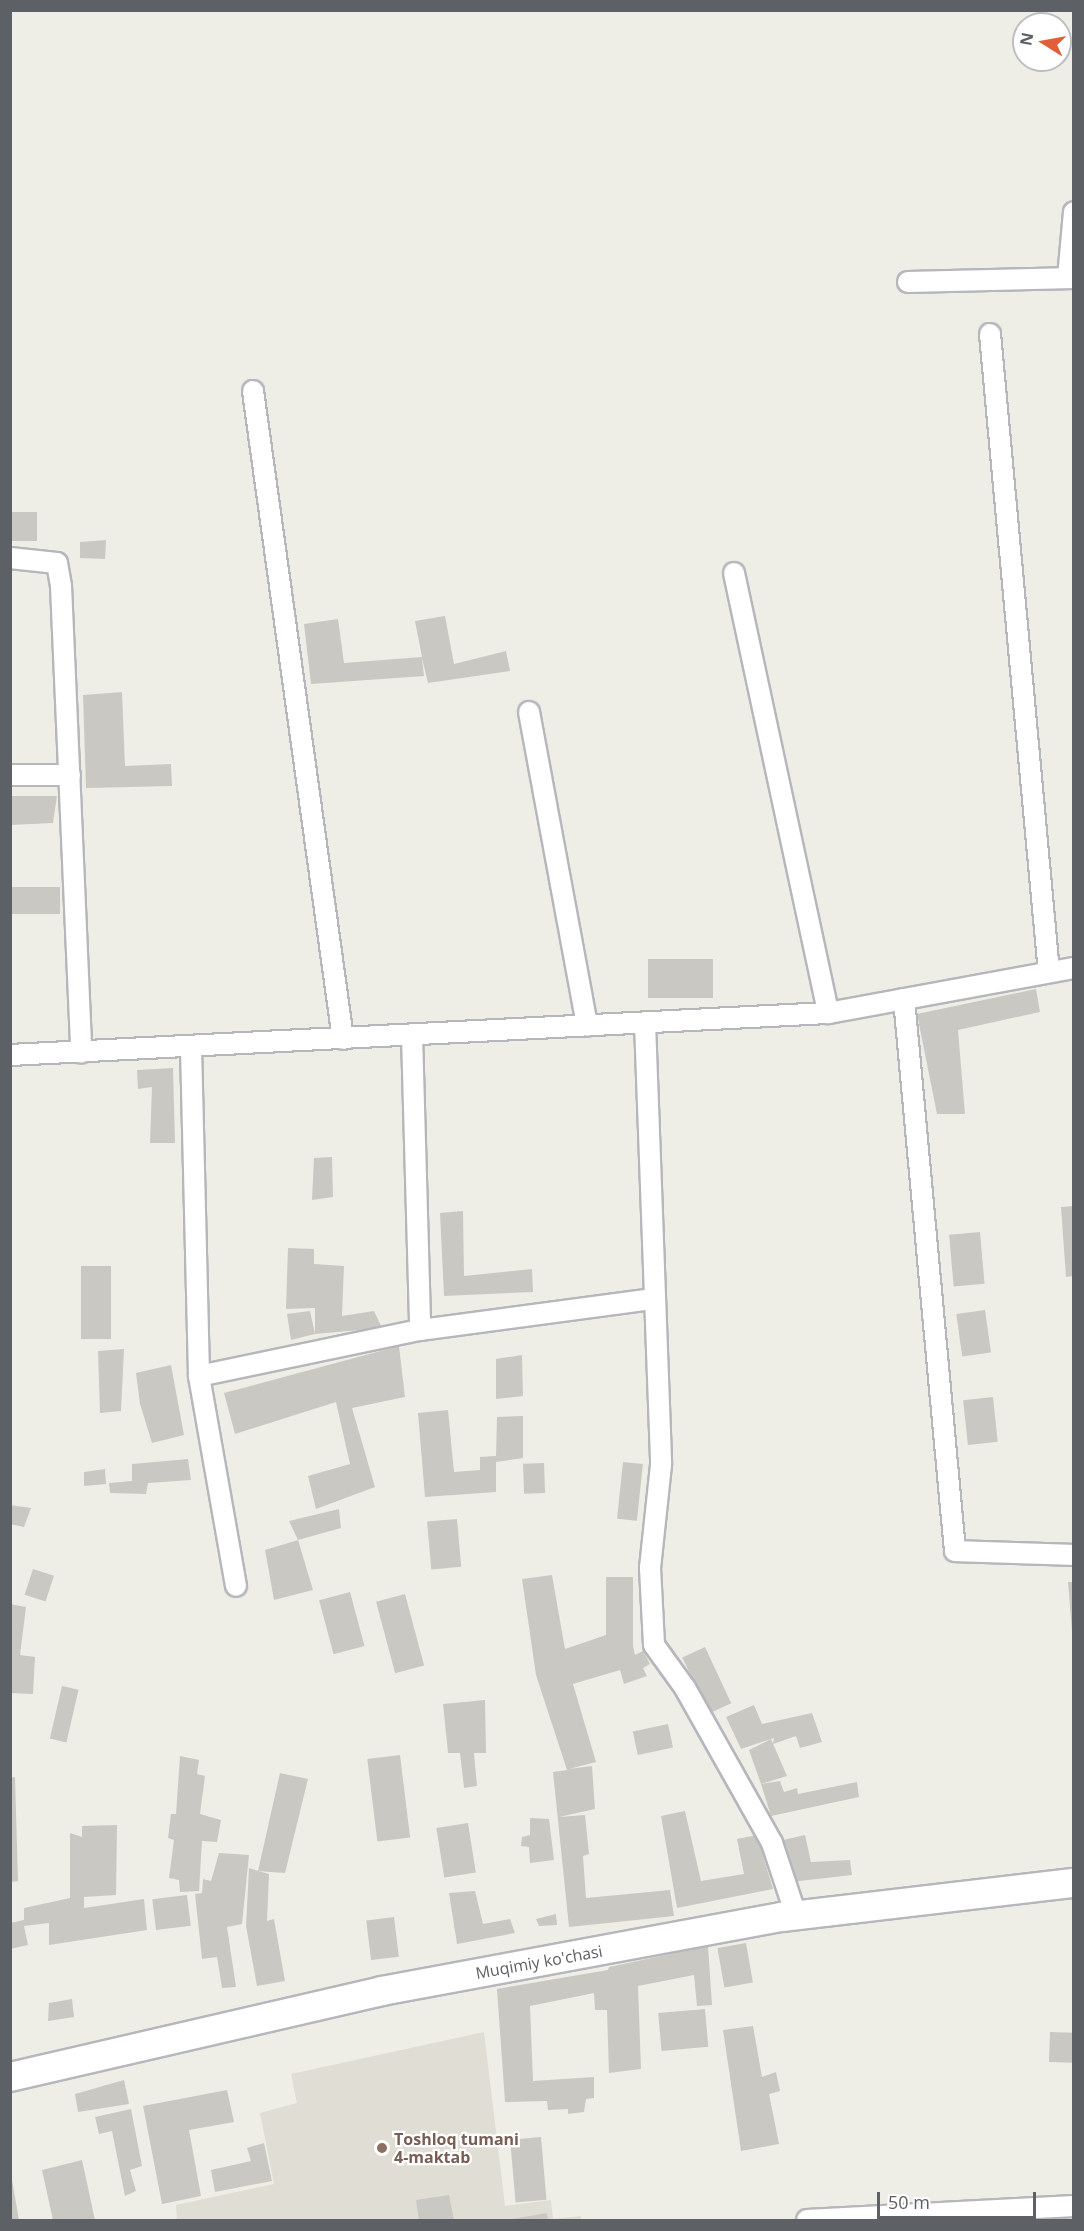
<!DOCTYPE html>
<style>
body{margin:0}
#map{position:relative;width:1084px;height:2231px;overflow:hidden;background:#efeee6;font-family:"Open Sans",sans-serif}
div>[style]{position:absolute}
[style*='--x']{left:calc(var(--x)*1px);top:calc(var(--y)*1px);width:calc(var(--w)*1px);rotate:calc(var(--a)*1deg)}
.education>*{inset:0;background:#dfddd4}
.building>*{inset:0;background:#cac8c2;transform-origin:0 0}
.roads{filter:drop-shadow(2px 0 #b6b7bc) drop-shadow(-2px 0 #b6b7bc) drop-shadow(0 2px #b6b7bc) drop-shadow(0 -2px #b6b7bc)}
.street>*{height:20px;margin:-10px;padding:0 10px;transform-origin:10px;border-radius:10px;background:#fff}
.secondary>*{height:28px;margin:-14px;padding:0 14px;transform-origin:14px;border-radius:14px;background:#fff}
.dots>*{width:16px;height:16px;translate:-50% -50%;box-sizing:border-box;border:3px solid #fff;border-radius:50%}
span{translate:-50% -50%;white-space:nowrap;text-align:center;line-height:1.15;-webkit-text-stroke:4.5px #fff;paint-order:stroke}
.street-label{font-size:16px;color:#5d6065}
.education-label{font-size:16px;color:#785e54;font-weight:700}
.left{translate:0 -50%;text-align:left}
.frame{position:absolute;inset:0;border:12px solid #5d6065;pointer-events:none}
.north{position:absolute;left:1012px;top:12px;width:60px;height:60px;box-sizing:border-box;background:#fff;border:2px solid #bebfc1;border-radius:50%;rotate:281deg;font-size:16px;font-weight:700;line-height:24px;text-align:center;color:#5d6065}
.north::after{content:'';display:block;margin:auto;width:21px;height:27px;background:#e25e38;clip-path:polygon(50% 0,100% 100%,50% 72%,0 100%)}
.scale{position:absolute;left:877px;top:2192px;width:159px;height:27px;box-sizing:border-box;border:3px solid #5d6065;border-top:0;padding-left:8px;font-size:18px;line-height:21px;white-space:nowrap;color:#5d6065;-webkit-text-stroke:4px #fff;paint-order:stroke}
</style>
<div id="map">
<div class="education">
<i style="clip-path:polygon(484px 2032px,505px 2206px,551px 2200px,553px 2219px,581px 2216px,581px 2220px,177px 2220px,176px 2205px,274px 2184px,260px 2113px,297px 2103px,291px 2074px)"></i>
</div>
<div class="building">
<i style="left:37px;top:512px;width:29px;height:27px;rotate:90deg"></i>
<i style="clip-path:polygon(106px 540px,105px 559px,80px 558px,80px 542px)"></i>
<i style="clip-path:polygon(445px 616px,454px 664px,506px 651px,510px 671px,428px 683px,422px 658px,424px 676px,311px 684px,304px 624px,338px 619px,344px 663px,422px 657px,415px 621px)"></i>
<i style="clip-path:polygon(122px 692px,125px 766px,171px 764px,172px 786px,86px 788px,83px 695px)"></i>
<i style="clip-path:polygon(10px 796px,57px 796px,53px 823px,10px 825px)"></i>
<i style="left:10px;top:887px;width:50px;height:27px"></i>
<i style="left:713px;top:959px;width:39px;height:65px;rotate:90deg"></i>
<i style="clip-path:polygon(1036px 989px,1040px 1012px,958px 1030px,965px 1114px,937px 1114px,917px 1014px)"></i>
<i style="clip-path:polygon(173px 1068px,175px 1143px,150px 1143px,152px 1087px,138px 1089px,137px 1070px)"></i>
<i style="clip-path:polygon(332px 1157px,333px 1197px,312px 1200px,314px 1158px)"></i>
<i style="clip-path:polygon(1074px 1206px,1074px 1276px,1066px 1277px,1061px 1207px)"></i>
<i style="clip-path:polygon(463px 1211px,464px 1276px,532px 1269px,533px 1292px,444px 1296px,440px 1213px)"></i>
<i style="left:980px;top:1232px;width:52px;height:31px;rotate:85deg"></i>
<i style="clip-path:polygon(288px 1248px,314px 1249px,314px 1264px,344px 1266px,342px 1316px,374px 1311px,382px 1328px,315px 1334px,315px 1308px,286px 1309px)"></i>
<i style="left:81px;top:1266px;width:30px;height:73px"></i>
<i style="left:985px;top:1310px;width:43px;height:29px;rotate:82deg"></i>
<i style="clip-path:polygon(310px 1311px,315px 1334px,291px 1340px,287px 1314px)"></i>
<i style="clip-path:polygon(399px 1346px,405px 1397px,352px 1408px,375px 1487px,316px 1509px,308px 1476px,350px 1464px,336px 1402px,235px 1434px,224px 1393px)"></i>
<i style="clip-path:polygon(124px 1349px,121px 1411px,100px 1413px,98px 1351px)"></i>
<i style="clip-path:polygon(522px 1355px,523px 1396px,496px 1399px,496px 1359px)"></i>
<i style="clip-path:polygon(171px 1365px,184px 1435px,152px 1443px,140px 1404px,136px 1373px)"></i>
<i style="left:993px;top:1397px;width:45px;height:30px;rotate:84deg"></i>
<i style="clip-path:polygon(448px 1410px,454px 1472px,480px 1470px,480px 1457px,496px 1456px,497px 1417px,523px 1416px,523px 1458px,496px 1462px,496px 1492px,425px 1497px,418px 1413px)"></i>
<i style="clip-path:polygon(188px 1459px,191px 1480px,148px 1483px,146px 1494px,110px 1493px,109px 1483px,132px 1481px,132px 1464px)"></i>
<i style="left:623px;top:1462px;width:20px;height:57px;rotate:6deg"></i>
<i style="left:544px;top:1463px;width:30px;height:21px;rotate:88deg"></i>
<i style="clip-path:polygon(105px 1469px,106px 1484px,84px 1486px,84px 1472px)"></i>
<i style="clip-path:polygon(10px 1505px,31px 1508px,24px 1527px,10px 1524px)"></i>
<i style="clip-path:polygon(339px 1509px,341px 1528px,298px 1540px,289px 1521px)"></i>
<i style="left:457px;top:1519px;width:48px;height:30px;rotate:85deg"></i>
<i style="clip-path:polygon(298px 1540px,313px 1590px,274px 1600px,265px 1550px)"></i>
<i style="left:33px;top:1569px;width:22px;height:27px;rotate:18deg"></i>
<i style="clip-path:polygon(552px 1575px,565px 1649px,606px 1635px,606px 1577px,633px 1577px,633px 1646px,635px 1655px,643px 1651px,650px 1664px,643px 1668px,647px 1676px,624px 1684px,620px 1670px,573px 1684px,596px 1762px,569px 1769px,592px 1766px,595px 1809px,559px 1817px,585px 1815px,589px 1854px,583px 1856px,586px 1898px,670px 1890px,674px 1916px,569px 1927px,553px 1772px,567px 1770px,536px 1675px,522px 1579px)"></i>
<i style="clip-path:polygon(1068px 1582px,1074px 1582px,1074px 1631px,1072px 1631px)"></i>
<i style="left:350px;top:1592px;width:56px;height:32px;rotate:75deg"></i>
<i style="left:405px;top:1594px;width:74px;height:30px;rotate:75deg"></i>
<i style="clip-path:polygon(10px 1604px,26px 1607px,20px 1655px,35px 1657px,33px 1694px,10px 1693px)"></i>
<i style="left:705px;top:1647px;width:62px;height:25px;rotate:65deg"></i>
<i style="left:62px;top:1686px;width:17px;height:54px;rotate:13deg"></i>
<i style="clip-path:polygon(485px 1700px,486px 1753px,474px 1753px,477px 1786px,464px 1788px,460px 1753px,448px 1753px,443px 1704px)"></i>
<i style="clip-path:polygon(754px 1705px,762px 1724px,812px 1713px,822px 1742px,800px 1748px,796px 1736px,773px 1744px,774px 1738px,741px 1749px,726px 1717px)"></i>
<i style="left:668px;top:1724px;width:24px;height:36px;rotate:78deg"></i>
<i style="clip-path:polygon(771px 1739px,787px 1776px,761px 1784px,749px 1750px)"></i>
<i style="left:400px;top:1755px;width:83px;height:33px;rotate:83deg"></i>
<i style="clip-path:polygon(180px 1756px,199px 1760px,197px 1774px,205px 1776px,200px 1814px,221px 1820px,217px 1842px,202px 1841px,199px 1891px,180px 1892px,179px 1880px,169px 1878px,174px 1840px,168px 1838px,171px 1814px,176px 1814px)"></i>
<i style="clip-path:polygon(280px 1773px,308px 1779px,285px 1873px,258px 1871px,269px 1874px,267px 1921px,274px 1919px,285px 1981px,257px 1986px,246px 1926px,249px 1868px,258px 1871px)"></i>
<i style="clip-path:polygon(15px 1777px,18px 1881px,10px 1882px,10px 1778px)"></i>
<i style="clip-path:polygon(780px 1781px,784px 1792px,797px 1788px,798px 1794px,857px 1782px,859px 1797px,771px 1816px,761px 1784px)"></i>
<i style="clip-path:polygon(685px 1811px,701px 1881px,744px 1874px,737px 1839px,757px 1835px,773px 1889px,677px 1908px,661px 1816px)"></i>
<i style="clip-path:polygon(530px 1818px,549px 1819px,554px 1860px,530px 1863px,529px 1847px,521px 1846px,522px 1837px,530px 1835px)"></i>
<i style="left:468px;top:1823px;width:50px;height:32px;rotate:81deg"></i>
<i style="clip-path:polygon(117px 1825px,116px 1895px,84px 1897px,84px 1908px,144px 1899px,147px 1930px,49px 1945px,49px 1923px,24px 1926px,28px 1945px,10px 1949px,10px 1923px,24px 1920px,24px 1908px,70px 1898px,70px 1833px,82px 1837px,82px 1826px)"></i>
<i style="clip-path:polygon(805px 1835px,811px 1862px,850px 1860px,852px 1875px,791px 1882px,783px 1840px)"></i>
<i style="clip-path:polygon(219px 1853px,249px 1855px,242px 1924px,227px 1927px,236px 1987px,222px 1988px,217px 1957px,202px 1959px,195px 1894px,202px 1893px,203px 1879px,211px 1881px)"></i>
<i style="clip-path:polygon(475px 1891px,483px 1924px,510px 1919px,515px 1933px,457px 1944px,449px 1893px)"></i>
<i style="left:187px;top:1895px;width:31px;height:35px;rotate:83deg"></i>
<i style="clip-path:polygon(556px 1914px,557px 1925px,539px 1926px,536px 1919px)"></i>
<i style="left:394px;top:1917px;width:40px;height:28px;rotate:83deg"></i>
<i style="left:746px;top:1943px;width:40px;height:29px;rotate:80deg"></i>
<i style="clip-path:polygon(708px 1946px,712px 2005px,697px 2006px,694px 1975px,638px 1986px,641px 2069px,609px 2073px,607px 2010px,595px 2010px,594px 1993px,530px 2006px,533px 2081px,594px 2077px,594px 2098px,586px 2099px,584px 2112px,568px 2114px,568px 2109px,548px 2110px,547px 2101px,505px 2102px,497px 1989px,608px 1970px,609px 1967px)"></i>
<i style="clip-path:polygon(72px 1999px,74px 2017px,48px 2021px,49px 2003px)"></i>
<i style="left:705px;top:2009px;width:38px;height:47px;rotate:85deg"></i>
<i style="clip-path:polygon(753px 2026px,762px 2077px,776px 2072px,780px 2091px,769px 2094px,779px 2144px,741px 2151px,723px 2030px)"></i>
<i style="left:1050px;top:2032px;width:24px;height:30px;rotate:2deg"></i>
<i style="clip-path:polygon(124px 2080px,129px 2104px,78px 2112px,75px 2094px)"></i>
<i style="clip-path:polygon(227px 2090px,234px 2122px,189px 2130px,201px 2196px,162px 2204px,143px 2106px)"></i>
<i style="clip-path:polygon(131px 2109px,142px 2166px,130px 2170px,136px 2191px,125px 2196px,112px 2131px,99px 2134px,95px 2117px)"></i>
<i style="left:541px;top:2137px;width:63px;height:31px;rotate:85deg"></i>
<i style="clip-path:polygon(264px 2143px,272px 2181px,215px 2192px,211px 2170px,251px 2161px,247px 2148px)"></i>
<i style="clip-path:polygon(82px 2160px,95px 2220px,53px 2220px,42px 2170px)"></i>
<i style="clip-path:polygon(10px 2180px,12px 2180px,19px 2220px,10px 2220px)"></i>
<i style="clip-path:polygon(449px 2195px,454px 2220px,419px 2220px,416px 2200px)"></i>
<i style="clip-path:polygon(547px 2213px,548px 2220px,512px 2220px,512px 2219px)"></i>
</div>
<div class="roads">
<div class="street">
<i style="--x:1068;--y:278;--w:66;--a:-84.8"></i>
<i style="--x:908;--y:282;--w:166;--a:-1.4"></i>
<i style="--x:990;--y:334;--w:641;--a:84.72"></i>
<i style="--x:253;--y:391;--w:654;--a:82.09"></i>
<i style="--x:10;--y:558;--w:47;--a:6.1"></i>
<i style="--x:57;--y:563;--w:23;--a:80"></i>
<i style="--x:61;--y:586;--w:467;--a:87.5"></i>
<i style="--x:734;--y:573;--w:450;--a:77.9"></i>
<i style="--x:529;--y:712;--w:319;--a:79.5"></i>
<i style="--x:10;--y:775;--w:60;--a:0"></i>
<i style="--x:904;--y:999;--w:554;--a:84.72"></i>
<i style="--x:955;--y:1551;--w:119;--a:1.9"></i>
<i style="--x:645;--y:1023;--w:442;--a:87.9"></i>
<i style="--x:661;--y:1465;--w:104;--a:96.1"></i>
<i style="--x:650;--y:1568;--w:77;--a:87"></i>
<i style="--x:654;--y:1645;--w:53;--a:54.2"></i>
<i style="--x:685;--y:1688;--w:178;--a:60.7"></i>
<i style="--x:772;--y:1843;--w:76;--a:71.6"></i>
<i style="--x:412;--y:1035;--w:295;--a:88.4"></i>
<i style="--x:191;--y:1047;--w:329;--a:88.6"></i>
<i style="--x:199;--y:1376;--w:213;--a:80"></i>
<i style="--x:10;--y:1055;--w:819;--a:-2.94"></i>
<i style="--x:828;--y:1013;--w:250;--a:-10.4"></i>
<i style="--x:199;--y:1376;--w:226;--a:-11.8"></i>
<i style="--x:420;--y:1330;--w:235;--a:-7.6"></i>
<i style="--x:807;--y:2220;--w:267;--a:-3"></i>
</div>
<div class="secondary">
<i style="--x:10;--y:2077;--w:382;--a:-13"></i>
<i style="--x:382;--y:1991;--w:408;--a:-10.5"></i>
<i style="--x:783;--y:1917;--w:293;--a:-6.7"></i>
</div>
</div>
<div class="dots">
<i style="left:382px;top:2148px;background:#8d6e63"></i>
</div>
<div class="street-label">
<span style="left:539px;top:1962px;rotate:-10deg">Muqimiy ko'chasi</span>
</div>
<div class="education-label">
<span class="left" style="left:394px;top:2148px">Toshloq tumani<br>4-maktab</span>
</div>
<div class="frame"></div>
<div class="north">N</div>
<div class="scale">50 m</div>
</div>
